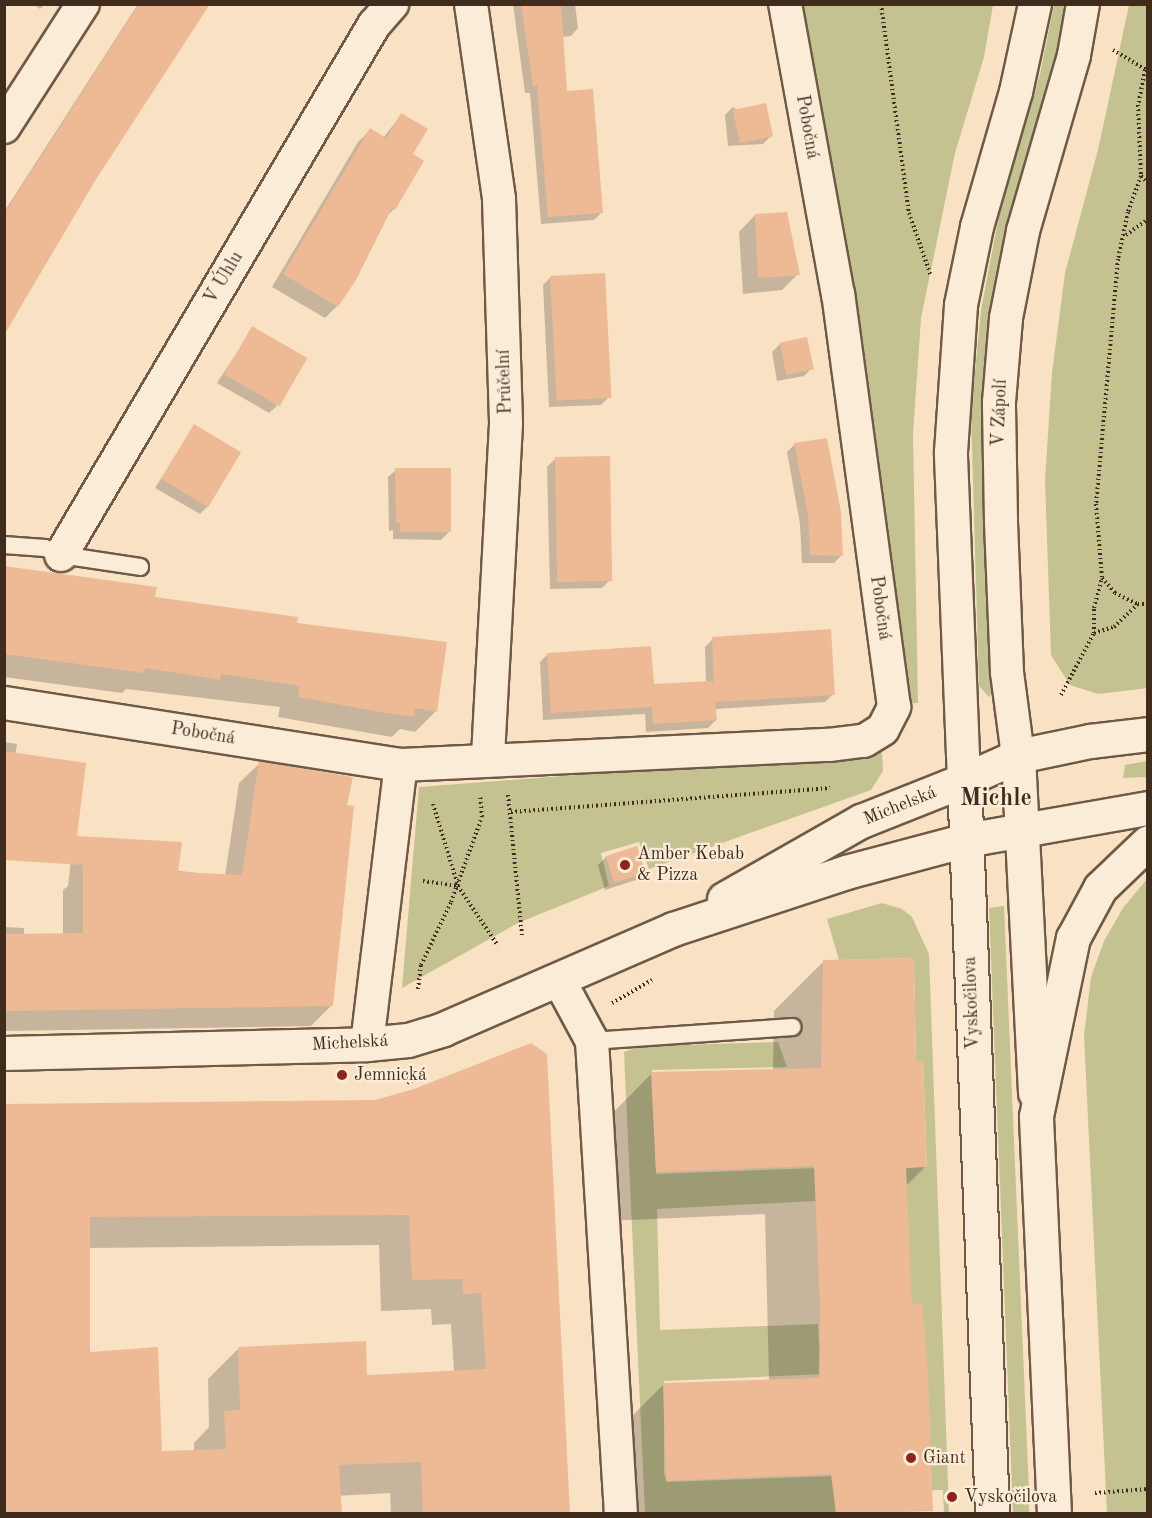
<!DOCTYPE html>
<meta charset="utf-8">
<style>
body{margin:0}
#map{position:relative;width:1152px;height:1518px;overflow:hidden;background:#f9e2c3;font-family:"Old Standard TT",serif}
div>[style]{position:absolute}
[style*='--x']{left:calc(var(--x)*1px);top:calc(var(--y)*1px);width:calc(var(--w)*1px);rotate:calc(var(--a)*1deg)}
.green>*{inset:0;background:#c3c290}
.shadow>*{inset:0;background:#0003}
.building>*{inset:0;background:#edba95;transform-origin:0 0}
.path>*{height:4px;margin-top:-2px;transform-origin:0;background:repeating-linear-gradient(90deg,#402c1c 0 1.5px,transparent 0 4.5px)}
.roads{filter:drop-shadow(2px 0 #6e5a46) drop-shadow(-2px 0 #6e5a46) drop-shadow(0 2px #6e5a46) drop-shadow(0 -2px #6e5a46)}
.service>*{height:16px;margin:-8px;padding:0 8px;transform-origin:8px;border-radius:8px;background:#fbecd8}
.minor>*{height:32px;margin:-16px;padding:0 16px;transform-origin:16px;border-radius:16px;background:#fbecd8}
.tertiary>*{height:33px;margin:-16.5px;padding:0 16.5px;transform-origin:16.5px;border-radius:16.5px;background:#fbecd8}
.secondary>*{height:33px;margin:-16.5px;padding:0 16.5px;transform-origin:16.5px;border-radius:16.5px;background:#fbecd8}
.dots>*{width:16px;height:16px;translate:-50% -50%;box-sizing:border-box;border:3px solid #fbecd8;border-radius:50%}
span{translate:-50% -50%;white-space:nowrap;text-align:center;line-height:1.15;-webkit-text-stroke:4.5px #fbecd8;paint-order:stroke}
.street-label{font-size:18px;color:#402c1c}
.poi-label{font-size:18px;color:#402c1c}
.left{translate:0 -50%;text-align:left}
.district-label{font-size:24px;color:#402c1c;font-weight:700}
.frame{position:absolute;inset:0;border:6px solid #402c1c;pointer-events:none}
</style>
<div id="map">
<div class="green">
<i style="clip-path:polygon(796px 5px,993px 5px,984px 57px,955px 153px,921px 318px,913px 434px,918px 703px,904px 703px)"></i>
<i style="clip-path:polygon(1054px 5px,1071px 5px,1015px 226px,996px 685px,989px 697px,979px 686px,971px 413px,981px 310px,998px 221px,1040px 74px)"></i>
<i style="clip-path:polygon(1129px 5px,1148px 5px,1148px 688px,1098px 694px,1070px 685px,1051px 655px,1045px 480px,1052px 373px,1065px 273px,1098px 150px)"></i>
<i style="clip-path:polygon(882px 752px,883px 771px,871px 790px,649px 869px,639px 842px,601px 853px,609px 886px,518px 923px,402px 988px,419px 787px)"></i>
<i style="clip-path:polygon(1147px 761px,1147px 777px,1123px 778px,1125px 765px)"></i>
<i style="clip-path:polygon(1147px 879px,1147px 1513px,1107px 1513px,1084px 1036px,1091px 977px,1104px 941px,1123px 908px)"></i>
<i style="clip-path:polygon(882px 903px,902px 909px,912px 917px,929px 954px,949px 1513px,944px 1513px,943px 1490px,932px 1490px,922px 1304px,909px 1304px,906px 1168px,927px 1166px,923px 1062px,916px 1062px,914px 958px,839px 960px,827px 919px)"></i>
<i style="clip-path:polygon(1004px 906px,1029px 1492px,1029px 1514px,1013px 1513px,989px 908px)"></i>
<i style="clip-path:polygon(778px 1042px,787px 1067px,652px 1070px,656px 1174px,819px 1168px,816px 1201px,657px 1209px,660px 1330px,818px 1324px,819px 1343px,844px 1343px,826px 1374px,664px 1381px,664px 1474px,667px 1482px,833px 1476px,836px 1513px,645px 1513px,624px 1052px,642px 1046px)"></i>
</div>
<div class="shadow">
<i style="clip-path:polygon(33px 4px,45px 4px,40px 9px)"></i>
<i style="clip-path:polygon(138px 4px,208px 4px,94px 180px,4px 335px,4px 212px)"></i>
<i style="clip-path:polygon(513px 4px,575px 4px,578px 28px,571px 36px,562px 37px,565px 93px,602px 212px,594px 220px,541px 224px,530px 93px,525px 93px)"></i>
<i style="clip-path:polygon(733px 107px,771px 136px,763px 144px,728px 146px,725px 115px)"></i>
<i style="clip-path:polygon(401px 115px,411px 154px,394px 209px,385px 218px,337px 306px,325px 318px,272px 287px,358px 142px,370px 130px,383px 138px)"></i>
<i style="clip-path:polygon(755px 215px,798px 274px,782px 290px,743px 294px,739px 232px)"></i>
<i style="clip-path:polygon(551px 277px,609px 397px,601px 405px,549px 407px,543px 285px)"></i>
<i style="clip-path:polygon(253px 328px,277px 406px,269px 413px,217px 383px)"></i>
<i style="clip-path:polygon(780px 344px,812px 368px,804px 376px,777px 381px,772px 352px)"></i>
<i style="clip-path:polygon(194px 426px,208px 506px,200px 514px,155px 488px)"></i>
<i style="clip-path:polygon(795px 444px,842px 555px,834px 563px,802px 563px,800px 524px,787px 452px)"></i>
<i style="clip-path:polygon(555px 459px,610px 580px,602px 588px,550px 589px,547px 467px)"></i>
<i style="clip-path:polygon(396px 470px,449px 532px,441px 540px,393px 539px,393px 530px,389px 531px,388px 477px)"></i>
<i style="clip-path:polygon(4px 568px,295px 624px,436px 711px,415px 732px,400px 729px,392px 737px,278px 717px,280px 707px,126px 689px,122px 693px,4px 677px)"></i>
<i style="clip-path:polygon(713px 639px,833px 694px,825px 702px,715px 709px,716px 720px,708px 728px,646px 732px,645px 714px,543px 720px,540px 662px,548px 654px,653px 686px,706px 683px,705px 647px)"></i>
<i style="clip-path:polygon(4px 742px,17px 744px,4px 839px)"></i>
<i style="clip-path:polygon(260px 763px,345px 806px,331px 1006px,311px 1026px,4px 1031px,4px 927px,24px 928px,24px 935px,63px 934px,63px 890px,68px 886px,71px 859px,225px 876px,239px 783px)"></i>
<i style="clip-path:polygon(606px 857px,644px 872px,636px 880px,605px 890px,598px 865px)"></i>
<i style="clip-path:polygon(823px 962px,915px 1063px,926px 1166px,906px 1186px,911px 1306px,931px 1511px,617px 1514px,615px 1433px,664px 1384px,769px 1381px,765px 1214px,607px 1221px,603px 1123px,652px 1073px,773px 1070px,774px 1011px)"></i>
<i style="clip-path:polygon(evenodd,414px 1091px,568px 1514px,391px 1514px,390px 1493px,4px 1514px,4px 1105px,375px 1102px,414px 1091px,379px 1245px,381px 1311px,431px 1309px,432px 1325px,451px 1324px,454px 1372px,366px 1377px,239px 1348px,208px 1379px,209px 1427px,194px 1443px,194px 1452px,161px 1453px,89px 1354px,89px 1248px,379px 1245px)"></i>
</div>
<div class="building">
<i style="clip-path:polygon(139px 4px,210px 4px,95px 181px,4px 335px,4px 214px)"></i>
<i style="clip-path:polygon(521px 4px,561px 4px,567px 91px,593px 89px,603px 213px,548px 217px,537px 85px,533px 86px)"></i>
<i style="left:766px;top:103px;width:34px;height:34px;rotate:78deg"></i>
<i style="clip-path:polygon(401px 113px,428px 129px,413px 154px,424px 161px,395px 210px,392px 208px,356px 280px,338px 307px,283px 274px,370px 128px,386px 138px)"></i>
<i style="clip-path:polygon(787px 212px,800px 275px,758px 278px,755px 214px)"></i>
<i style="left:605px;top:273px;width:125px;height:55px;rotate:87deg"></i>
<i style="left:252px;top:326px;width:64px;height:56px;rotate:30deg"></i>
<i style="left:807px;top:337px;width:33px;height:28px;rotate:78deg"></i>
<i style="left:194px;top:424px;width:55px;height:64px;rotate:31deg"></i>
<i style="clip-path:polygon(827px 438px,841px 512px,843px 556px,810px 555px,808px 515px,794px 443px)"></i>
<i style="left:610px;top:456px;width:125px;height:55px;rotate:89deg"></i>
<i style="clip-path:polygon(395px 468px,451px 468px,451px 532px,400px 532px,400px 523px,396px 523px)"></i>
<i style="clip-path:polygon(4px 566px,157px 587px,155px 597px,298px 617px,297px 623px,447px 642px,437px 712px,415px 708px,414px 717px,380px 712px,298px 697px,300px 686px,221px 674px,220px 680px,145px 668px,144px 673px,4px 654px)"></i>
<i style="clip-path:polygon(831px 629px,835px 695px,715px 702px,717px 720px,653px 724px,652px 707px,551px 713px,547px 653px,651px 646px,654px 684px,713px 681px,714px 689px,712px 637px)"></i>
<i style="clip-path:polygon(4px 751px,86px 763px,77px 836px,182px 842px,178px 872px,242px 875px,259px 761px,353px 777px,347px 805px,354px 806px,333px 1006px,4px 1011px,4px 934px,83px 933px,83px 865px,4px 860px)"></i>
<i style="left:637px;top:846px;width:28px;height:33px;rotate:72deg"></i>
<i style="clip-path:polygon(914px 958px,916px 1062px,923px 1062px,927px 1167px,906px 1168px,912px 1304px,922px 1304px,928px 1371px,933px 1511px,836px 1514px,831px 1474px,666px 1481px,663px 1383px,819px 1378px,820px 1306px,814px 1166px,656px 1172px,651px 1072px,821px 1068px,823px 960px)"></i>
<i style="clip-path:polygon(evenodd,531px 1043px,547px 1054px,570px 1514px,423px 1514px,421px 1462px,339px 1465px,342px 1514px,4px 1514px,4px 1104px,375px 1100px,414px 1089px,531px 1043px,409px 1215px,412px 1280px,462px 1279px,463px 1294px,481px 1293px,486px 1369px,367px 1375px,366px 1341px,238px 1347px,240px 1410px,224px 1411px,226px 1449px,162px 1451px,158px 1347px,90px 1352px,90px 1217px,409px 1215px)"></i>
</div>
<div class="path">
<i style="--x:881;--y:4;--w:211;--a:82.4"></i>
<i style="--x:909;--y:213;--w:67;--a:70.8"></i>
<i style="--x:1113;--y:50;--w:39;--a:31"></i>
<i style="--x:1145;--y:70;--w:36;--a:101"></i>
<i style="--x:1138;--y:105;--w:71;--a:87.6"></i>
<i style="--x:1141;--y:176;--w:38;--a:110"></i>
<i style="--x:1128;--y:212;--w:48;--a:102"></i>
<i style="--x:1118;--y:259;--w:246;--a:95.1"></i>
<i style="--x:1096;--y:504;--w:74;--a:85.4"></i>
<i style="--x:1102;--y:578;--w:20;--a:49"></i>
<i style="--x:1115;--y:593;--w:25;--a:26"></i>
<i style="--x:1138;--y:604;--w:10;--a:0"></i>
<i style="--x:1141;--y:176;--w:10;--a:45"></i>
<i style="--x:1126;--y:235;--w:27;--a:-36"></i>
<i style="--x:1094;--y:633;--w:25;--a:-90"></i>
<i style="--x:1094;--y:608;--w:31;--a:-75"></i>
<i style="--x:1061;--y:695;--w:70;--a:-62"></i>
<i style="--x:1094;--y:633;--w:21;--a:-17"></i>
<i style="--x:1114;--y:627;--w:33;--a:-44"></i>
<i style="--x:508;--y:795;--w:142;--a:84.3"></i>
<i style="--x:433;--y:804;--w:86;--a:73"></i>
<i style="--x:458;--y:886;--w:72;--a:56.3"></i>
<i style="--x:511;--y:812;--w:320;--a:-4.3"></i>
<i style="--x:423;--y:881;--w:35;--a:8"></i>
<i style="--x:418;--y:989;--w:24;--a:-83"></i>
<i style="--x:421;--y:965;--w:70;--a:-64.5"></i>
<i style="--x:451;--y:902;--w:90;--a:-70"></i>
<i style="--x:482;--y:817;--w:22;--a:-95"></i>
<i style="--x:612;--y:1003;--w:46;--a:-29.9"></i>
<i style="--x:407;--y:1083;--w:20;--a:-24"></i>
<i style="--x:1095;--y:1493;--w:53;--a:-4.3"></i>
</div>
<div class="roads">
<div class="service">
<i style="--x:4;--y:545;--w:41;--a:4.2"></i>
<i style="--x:45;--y:548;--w:17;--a:24"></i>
<i style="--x:61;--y:555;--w:80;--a:8.6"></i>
<i style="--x:592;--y:1041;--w:201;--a:-4"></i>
</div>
<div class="minor">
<i style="--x:471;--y:4;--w:197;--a:81.8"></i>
<i style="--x:499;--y:199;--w:225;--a:88.2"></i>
<i style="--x:506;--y:424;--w:337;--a:93.1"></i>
<i style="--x:4;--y:127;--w:146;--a:-57.3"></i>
<i style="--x:61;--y:555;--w:616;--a:-59.44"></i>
<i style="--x:374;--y:25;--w:28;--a:-49"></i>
<i style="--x:4;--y:703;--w:402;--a:8.9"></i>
<i style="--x:401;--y:765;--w:428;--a:-2.7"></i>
<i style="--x:829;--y:745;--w:35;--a:-7"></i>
<i style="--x:864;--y:741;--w:22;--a:-32"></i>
<i style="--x:883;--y:729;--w:25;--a:-63"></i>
<i style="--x:894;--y:707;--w:416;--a:-97.7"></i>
<i style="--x:838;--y:295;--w:296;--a:-100.3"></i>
<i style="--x:1018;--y:756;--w:85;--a:-97.5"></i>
<i style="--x:1007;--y:672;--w:151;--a:-92.3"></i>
<i style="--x:1001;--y:521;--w:119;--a:-91"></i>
<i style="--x:999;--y:402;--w:84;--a:-85.2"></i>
<i style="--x:1006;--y:318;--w:89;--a:-78.9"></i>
<i style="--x:1023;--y:231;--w:183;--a:-73.8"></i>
<i style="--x:1074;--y:55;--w:52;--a:-80"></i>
<i style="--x:964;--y:780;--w:328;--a:-92.3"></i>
<i style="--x:951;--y:452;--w:147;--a:-86.1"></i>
<i style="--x:961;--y:305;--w:80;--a:-78.4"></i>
<i style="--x:977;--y:227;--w:141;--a:-73.9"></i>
<i style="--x:1016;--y:92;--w:90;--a:-77.8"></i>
<i style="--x:559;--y:980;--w:69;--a:61.6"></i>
<i style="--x:592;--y:1041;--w:474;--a:86.5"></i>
<i style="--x:367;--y:1044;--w:281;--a:-83.1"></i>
</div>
<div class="tertiary">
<i style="--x:1018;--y:756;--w:337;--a:87.1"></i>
<i style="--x:724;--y:899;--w:158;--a:-29.7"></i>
<i style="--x:861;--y:821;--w:111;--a:-21.7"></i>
<i style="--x:4;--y:1053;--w:363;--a:-1.4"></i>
<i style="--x:367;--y:1044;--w:41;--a:-5.6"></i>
<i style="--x:408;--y:1040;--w:37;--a:-17"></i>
<i style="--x:443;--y:1029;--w:251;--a:-23.5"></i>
<i style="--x:673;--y:929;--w:182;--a:-18.2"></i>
<i style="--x:846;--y:872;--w:124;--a:-14.9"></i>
<i style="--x:966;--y:840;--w:185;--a:-10"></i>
</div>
<div class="secondary">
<i style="--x:992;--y:1514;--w:735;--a:-92.18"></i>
<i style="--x:964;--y:780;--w:59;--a:-24"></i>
<i style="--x:1018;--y:756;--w:74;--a:-11.8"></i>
<i style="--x:1090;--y:741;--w:58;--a:-6.9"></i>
<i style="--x:1054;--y:1514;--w:398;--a:-92.6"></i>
<i style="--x:1036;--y:1116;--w:182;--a:-78.3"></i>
<i style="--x:1073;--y:938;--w:57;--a:-61.6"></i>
<i style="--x:1100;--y:888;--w:66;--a:-43.8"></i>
</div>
</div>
<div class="dots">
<i style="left:625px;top:865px;background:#8f2418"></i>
<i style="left:342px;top:1075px;background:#8f2418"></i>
<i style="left:911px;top:1458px;background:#8f2418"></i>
<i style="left:952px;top:1497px;background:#8f2418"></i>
</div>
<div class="street-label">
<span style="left:807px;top:127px;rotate:80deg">Pobočná</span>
<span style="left:224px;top:278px;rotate:-59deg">V Úhlu</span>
<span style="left:505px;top:382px;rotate:-92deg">Průčelní</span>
<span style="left:1000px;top:413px;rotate:-88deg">V Zápolí</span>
<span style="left:880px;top:608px;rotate:82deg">Pobočná</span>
<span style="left:203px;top:734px;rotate:9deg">Pobočná</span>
<span style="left:900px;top:806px;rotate:-22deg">Michelská</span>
<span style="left:972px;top:1003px;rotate:-92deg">Vyskočilova</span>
<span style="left:350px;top:1043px;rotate:-3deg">Michelská</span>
</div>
<div class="poi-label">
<span class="left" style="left:637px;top:865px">Amber Kebab<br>&amp; Pizza</span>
<span class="left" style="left:354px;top:1075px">Jemnická</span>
<span class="left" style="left:923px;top:1458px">Giant</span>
<span class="left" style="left:964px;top:1497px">Vyskočilova</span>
</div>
<div class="district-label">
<span style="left:996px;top:800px">Michle</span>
</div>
<div class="frame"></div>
</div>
